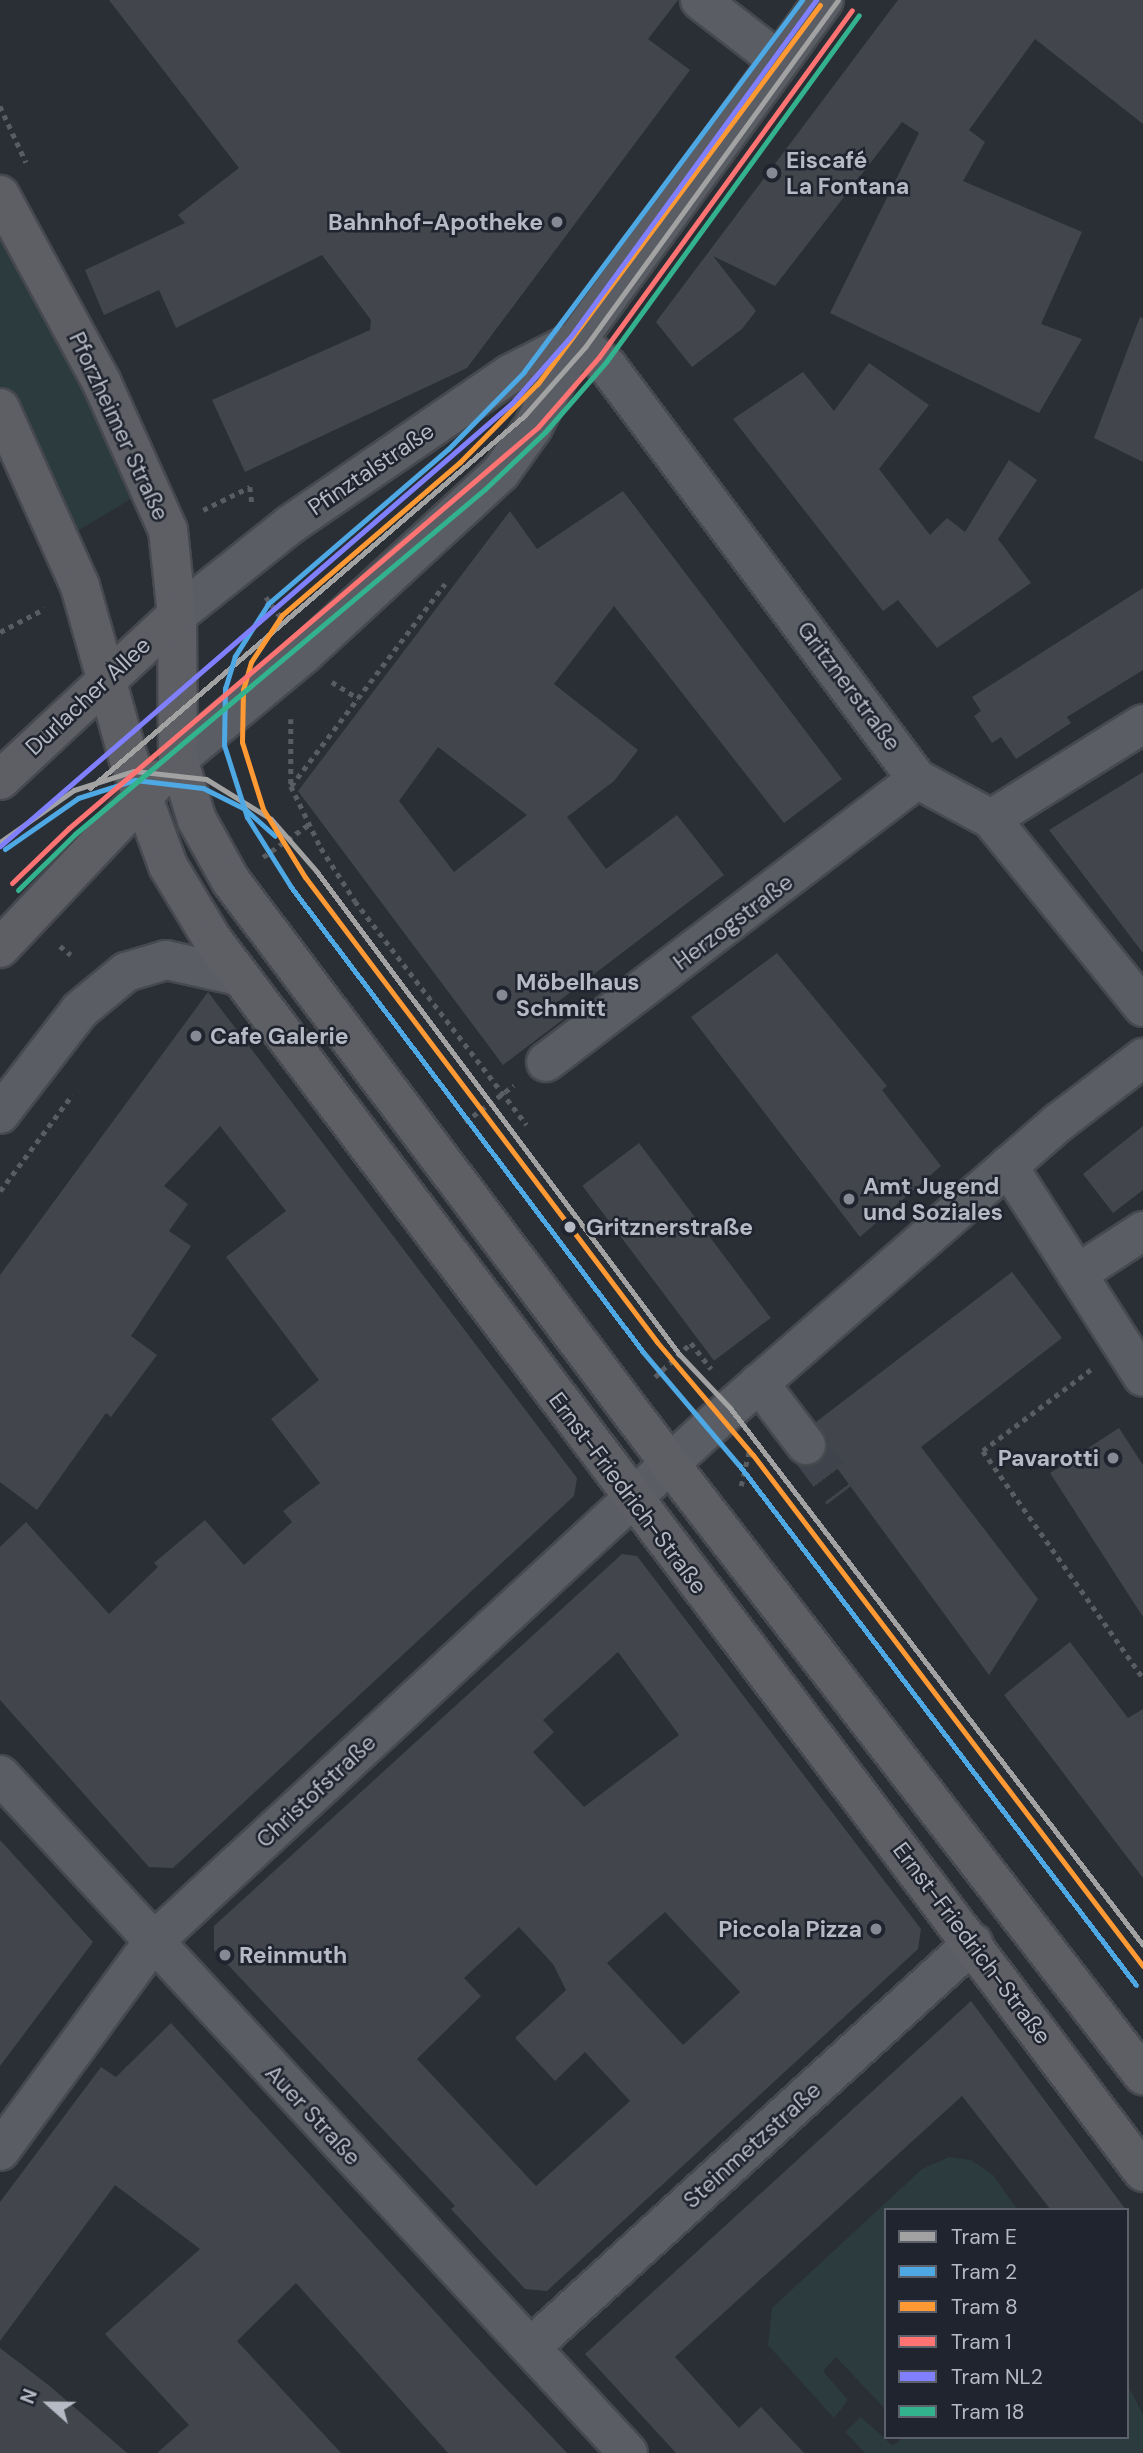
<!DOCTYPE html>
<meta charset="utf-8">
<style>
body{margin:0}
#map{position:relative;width:1143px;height:2453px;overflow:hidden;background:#2a2e35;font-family:"DM Sans",sans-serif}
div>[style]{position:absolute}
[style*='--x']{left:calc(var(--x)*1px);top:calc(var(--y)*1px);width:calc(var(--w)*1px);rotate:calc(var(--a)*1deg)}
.green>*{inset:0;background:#2c3b3e}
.building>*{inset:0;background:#42464c;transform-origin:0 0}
.minor-tunnel>*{height:38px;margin-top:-19px;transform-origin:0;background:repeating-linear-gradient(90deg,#3f434b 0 38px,transparent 0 57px)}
.path>*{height:4.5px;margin-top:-2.25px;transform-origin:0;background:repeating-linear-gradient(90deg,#595c61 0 5px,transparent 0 10px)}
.roads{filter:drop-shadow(2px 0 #46494e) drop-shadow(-2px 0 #46494e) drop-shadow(0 2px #46494e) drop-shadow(0 -2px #46494e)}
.minor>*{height:38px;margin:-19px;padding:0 19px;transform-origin:19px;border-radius:19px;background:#5a5d64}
.major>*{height:38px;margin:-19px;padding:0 19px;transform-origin:19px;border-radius:19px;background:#5d5f65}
.tram-1>*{height:5px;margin:-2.5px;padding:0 2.5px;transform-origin:2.5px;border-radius:2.5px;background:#a2a2a2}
.tram-2>*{height:5px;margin:-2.5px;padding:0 2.5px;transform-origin:2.5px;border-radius:2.5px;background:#4da8e4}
.tram-3>*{height:5px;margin:-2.5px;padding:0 2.5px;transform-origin:2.5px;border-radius:2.5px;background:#f93}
.tram-4>*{height:5px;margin:-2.5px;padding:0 2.5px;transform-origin:2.5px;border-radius:2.5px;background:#ff7373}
.tram-5>*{height:5px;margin:-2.5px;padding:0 2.5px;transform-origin:2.5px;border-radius:2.5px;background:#8080ff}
.tram-6>*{height:5px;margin:-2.5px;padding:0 2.5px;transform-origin:2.5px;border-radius:2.5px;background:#33b38d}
.dots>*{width:19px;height:19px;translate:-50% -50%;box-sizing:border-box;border:4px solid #1f242f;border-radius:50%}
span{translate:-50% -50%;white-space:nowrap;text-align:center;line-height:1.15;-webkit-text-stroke:5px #1f242f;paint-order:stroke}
.poi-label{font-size:23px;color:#b5bac5;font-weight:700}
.left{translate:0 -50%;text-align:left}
.right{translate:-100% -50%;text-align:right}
.street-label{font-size:23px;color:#b5bac5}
.stop-label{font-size:23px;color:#b5bac5;font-weight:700}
.legend{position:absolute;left:884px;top:2208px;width:245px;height:231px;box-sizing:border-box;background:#1f242f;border:2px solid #5b606b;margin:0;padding:9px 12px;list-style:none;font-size:21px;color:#b5bac5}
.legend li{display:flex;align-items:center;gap:14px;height:35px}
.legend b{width:35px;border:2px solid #5b606b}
.north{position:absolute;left:14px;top:2369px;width:70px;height:70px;-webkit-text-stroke:5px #1f242f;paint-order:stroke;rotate:291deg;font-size:19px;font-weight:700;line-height:28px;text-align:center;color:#b5bac5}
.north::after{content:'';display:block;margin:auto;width:24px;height:32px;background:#b5bac5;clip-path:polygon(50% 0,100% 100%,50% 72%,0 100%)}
</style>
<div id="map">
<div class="green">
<i style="clip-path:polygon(0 216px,141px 493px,76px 532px,0 389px)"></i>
<i style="clip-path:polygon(949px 2157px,971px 2160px,993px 2175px,1018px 2210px,886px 2210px,886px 2410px,836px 2357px,823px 2371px,848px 2400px,834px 2418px,768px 2345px,772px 2308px,922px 2169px)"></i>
<i style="clip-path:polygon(1127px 2384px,1143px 2414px,1143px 2453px,865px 2453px,845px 2432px,861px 2417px,893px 2446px,903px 2437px,1127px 2437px)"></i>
</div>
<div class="building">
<i style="clip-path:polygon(109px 0,678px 0,648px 39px,690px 70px,467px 368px,245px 472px,212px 400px,370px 330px,371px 320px,322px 255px,176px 328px,159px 290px,104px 315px,85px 270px,185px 223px,178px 215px,239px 168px)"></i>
<i style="clip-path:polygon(898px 0,1143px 0,1143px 124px,1035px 39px,969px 130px,985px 142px,963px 181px,1082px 232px,1041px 324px,1082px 339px,1039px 413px,830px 313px,919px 133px,902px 122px,775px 286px,713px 256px,756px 311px,742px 329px,692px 367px,656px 322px)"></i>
<i style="clip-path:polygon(1140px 317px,1143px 318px,1143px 462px,1094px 438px)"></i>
<i style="clip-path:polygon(869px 363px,929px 405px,879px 469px,930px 535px,947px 518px,965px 532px,1009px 460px,1037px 480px,998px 539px,1031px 583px,937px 648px,898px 600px,883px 611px,733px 419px,803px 372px,834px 411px)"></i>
<i style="clip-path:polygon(evenodd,623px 491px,842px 779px,784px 823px,614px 606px,554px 684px,638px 750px,614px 781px,567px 817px,606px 869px,677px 815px,724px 875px,555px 1004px,565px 1018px,503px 1065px,298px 791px,510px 511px,537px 549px,623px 491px,438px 747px,527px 815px,454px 872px,399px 801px,438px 747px)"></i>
<i style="clip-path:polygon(1143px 588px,1143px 670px,1067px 717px,1071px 723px,1016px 759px,1001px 737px,992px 743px,974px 716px,981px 711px,972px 697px)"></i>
<i style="clip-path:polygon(1143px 772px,1143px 953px,1049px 830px)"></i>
<i style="clip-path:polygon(777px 953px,887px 1086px,882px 1090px,941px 1166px,860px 1237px,691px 1017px)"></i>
<i style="clip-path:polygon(208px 992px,577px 1478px,574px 1496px,173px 1868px,149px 1867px,0 1700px,0 1547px,26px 1522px,109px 1614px,158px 1567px,154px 1563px,205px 1520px,244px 1565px,292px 1522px,283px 1511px,320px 1483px,271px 1419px,319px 1380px,226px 1257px,286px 1211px,220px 1126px,164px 1186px,188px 1204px,169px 1231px,191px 1246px,131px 1336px,157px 1355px,111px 1417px,106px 1413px,37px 1510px,0 1482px,0 1275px)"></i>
<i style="clip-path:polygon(1143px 1126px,1143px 1190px,1113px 1213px,1083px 1174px)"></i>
<i style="left:639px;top:1143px;width:219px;height:71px;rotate:53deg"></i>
<i style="clip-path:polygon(1012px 1272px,1062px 1338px,921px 1447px,1038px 1599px,989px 1675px,826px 1453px,828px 1442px,816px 1422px)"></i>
<i style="clip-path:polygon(1119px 1428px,1143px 1465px,1143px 1617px,1050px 1473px)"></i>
<i style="clip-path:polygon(evenodd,622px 1554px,637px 1556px,921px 1929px,918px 1949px,547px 2291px,525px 2289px,451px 2209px,455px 2206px,214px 1950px,214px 1926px,622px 1554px,618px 1652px,679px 1735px,584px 1807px,533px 1752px,554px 1732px,543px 1720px,618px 1652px,622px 1554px,665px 1912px,740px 1992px,683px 2045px,607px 1963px,665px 1912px,622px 1554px,519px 1927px,553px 1964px,566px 1990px,515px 2038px,555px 2081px,585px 2052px,630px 2101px,536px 2186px,417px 2059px,481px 1996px,464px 1978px,519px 1927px)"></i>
<i style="clip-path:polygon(1070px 1642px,1128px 1718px,1143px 1709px,1143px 1878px,1004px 1695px)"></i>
<i style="clip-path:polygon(0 1840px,93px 1942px,0 2066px)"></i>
<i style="clip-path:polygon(971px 2001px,1126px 2210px,1051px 2210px,962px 2096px,675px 2357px,739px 2428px,761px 2407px,804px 2453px,676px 2453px,585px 2354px)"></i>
<i style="clip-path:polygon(171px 2023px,481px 2362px,567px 2453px,448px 2453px,296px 2283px,237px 2341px,341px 2453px,157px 2453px,189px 2425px,105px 2334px,200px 2249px,115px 2185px,0 2341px,0 2202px,101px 2067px,116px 2077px)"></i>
<i style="clip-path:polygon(0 2348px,51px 2387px,127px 2453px,0 2453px)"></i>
</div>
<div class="minor-tunnel">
<i style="--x:806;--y:1445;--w:60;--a:53.1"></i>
</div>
<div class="path">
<i style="--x:0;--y:106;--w:62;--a:65.1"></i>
<i style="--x:203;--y:510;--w:52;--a:-26.1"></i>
<i style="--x:250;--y:487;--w:16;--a:83"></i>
<i style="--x:266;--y:597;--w:26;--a:54"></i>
<i style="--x:0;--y:632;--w:50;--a:-27.6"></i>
<i style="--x:332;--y:682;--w:31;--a:32"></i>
<i style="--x:291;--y:719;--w:67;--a:90"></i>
<i style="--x:291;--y:786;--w:69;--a:64.2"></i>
<i style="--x:321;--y:848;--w:63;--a:57.3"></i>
<i style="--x:355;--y:901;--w:282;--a:52.5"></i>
<i style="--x:291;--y:786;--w:254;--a:-52.7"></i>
<i style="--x:263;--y:857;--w:55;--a:-35.4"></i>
<i style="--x:60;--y:946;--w:14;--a:39"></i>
<i style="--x:465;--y:1122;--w:61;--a:-37.1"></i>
<i style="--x:0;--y:1191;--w:120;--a:-53.1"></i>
<i style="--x:1091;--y:1370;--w:135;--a:143.1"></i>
<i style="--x:983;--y:1451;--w:278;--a:54.8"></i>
<i style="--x:655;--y:1377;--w:50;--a:-43.4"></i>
<i style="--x:691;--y:1343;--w:33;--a:52"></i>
<i style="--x:741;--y:1486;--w:37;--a:-77"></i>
</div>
<div class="roads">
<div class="minor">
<i style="--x:700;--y:0;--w:100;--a:37.7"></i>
<i style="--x:577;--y:340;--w:41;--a:41.1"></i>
<i style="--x:608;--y:367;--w:515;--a:53.13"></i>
<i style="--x:917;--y:779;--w:84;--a:28.4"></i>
<i style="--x:991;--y:819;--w:242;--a:51"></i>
<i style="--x:177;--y:615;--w:146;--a:-38.6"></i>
<i style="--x:291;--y:524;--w:265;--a:-34.4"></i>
<i style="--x:510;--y:374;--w:75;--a:-26.9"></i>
<i style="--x:178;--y:759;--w:165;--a:-39.8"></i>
<i style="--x:305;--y:653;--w:267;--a:-42.7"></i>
<i style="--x:501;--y:472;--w:55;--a:-54.6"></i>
<i style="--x:533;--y:427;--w:97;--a:-63.2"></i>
<i style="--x:577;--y:340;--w:420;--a:-54"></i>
<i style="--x:991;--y:819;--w:179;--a:-32"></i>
<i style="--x:546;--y:1062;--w:467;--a:-37.3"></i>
<i style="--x:0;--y:1114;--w:131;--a:-52.4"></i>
<i style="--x:80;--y:1010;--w:60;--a:-39.6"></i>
<i style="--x:126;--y:972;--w:42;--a:-16.7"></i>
<i style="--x:166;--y:960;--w:74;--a:12.5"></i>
<i style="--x:1008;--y:1166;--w:250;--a:57.4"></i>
<i style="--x:1077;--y:1274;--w:79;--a:-33.1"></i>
<i style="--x:759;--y:1383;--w:78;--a:52.8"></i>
<i style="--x:0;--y:1775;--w:924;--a:47.19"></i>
<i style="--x:0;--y:2151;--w:258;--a:-53.8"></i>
<i style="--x:152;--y:1943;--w:767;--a:-42.78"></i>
<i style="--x:715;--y:1422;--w:456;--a:-41.1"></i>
<i style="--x:1059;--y:1122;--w:106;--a:-37.3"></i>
<i style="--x:531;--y:2347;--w:599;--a:-42.43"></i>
</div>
<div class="major">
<i style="--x:0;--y:195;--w:212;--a:61.5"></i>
<i style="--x:101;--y:381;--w:163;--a:65.8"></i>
<i style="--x:168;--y:530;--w:85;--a:84"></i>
<i style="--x:177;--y:615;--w:144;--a:89.6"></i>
<i style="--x:178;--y:759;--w:64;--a:72.7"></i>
<i style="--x:197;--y:820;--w:70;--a:60.9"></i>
<i style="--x:231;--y:881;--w:730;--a:53.02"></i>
<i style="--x:670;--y:1464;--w:773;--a:52.26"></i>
<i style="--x:0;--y:408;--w:195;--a:65.8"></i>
<i style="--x:80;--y:586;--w:178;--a:74.3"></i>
<i style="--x:128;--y:757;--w:116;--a:69.8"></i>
<i style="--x:168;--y:866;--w:85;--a:58.9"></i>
<i style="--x:212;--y:939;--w:1545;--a:52.94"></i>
<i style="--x:0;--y:780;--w:242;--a:-43"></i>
<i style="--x:0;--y:948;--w:232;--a:-46.7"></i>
</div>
</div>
<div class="tram-1">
<i style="--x:90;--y:788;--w:573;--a:-40.61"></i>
<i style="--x:525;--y:415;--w:91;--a:-48.6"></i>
<i style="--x:585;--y:347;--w:429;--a:-53.9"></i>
<i style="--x:0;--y:842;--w:90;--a:-35.1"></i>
<i style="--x:74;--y:790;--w:63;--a:-17.6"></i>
<i style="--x:134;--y:771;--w:72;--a:6.3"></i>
<i style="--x:206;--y:779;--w:76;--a:31.6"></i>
<i style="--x:271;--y:819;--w:70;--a:49"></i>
<i style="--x:317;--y:872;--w:603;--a:53.09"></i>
<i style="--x:679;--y:1354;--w:74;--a:46.6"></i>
<i style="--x:730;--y:1408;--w:677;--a:52.44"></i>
</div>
<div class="tram-2">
<i style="--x:802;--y:0;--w:464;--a:126.8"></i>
<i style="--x:524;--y:372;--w:108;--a:134.6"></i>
<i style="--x:448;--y:449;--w:238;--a:139.3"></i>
<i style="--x:268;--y:604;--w:62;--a:122.4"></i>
<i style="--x:235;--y:656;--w:34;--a:107"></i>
<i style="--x:225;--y:688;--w:57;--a:91"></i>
<i style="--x:224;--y:745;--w:76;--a:72.3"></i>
<i style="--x:247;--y:817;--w:83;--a:57.8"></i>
<i style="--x:291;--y:887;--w:583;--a:52.87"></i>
<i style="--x:643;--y:1352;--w:148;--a:49.7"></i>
<i style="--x:739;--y:1465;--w:654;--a:52.64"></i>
<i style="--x:5;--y:849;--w:89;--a:-34.9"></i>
<i style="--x:78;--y:798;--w:60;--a:-17.5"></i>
<i style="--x:135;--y:780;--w:68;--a:6.7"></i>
<i style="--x:203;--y:788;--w:47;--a:26.6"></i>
<i style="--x:245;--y:809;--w:40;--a:42"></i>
</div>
<div class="tram-3">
<i style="--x:820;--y:5;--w:473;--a:126.7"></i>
<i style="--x:537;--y:384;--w:110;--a:134.6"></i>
<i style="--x:460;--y:462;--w:235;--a:139.3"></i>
<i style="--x:282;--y:615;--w:56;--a:123.4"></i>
<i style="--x:251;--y:662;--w:29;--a:106"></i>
<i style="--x:243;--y:690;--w:52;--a:91.1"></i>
<i style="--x:242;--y:742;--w:70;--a:72.6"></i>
<i style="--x:263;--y:809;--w:80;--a:58.3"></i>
<i style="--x:305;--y:877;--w:583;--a:52.87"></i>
<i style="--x:657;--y:1342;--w:148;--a:49.7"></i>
<i style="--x:753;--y:1455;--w:643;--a:52.65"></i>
</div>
<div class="tram-4">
<i style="--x:12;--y:883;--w:79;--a:-44"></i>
<i style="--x:69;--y:828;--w:617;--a:-40.53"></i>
<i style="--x:538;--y:427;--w:93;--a:-48.9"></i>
<i style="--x:599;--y:357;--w:429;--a:-53.9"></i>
</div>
<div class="tram-5">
<i style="--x:0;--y:846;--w:677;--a:-40.87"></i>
<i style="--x:512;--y:403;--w:89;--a:-48.6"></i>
<i style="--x:571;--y:336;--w:416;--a:-53.9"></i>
</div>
<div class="tram-6">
<i style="--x:18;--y:890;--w:80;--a:-44.5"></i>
<i style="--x:75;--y:834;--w:536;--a:-40.08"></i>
<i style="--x:485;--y:489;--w:83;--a:-43.5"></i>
<i style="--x:545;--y:432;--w:93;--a:-48.9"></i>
<i style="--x:606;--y:362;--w:429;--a:-53.9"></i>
</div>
<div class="dots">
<i style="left:772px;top:173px;background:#848993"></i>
<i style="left:557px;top:222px;background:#848993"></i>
<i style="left:502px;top:995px;background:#848993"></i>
<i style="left:196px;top:1036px;background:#848993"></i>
<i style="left:849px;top:1199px;background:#848993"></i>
<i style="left:570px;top:1227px;background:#b5bac5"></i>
<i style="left:1113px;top:1458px;background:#848993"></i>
<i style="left:876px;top:1929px;background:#848993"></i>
<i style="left:225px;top:1955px;background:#848993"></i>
</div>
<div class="poi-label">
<span class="left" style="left:786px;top:173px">Eiscafé<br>La Fontana</span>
<span class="right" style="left:543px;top:222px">Bahnhof-Apotheke</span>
<span class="left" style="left:516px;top:995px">Möbelhaus<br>Schmitt</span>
<span class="left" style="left:210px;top:1036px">Cafe Galerie</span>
<span class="left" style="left:863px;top:1199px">Amt Jugend<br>und Soziales</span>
<span class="right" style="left:1099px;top:1458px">Pavarotti</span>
<span class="right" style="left:862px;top:1929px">Piccola Pizza</span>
<span class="left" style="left:239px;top:1955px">Reinmuth</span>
</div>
<div class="street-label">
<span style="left:119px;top:426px;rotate:65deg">Pforzheimer Straße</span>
<span style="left:371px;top:469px;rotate:-34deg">Pfinztalstraße</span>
<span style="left:849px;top:686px;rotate:53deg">Gritznerstraße</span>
<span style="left:88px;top:696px;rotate:-43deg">Durlacher Allee</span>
<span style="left:733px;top:922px;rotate:-37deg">Herzogstraße</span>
<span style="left:628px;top:1493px;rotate:53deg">Ernst-Friedrich-Straße</span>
<span style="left:316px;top:1791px;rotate:-43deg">Christofstraße</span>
<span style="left:972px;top:1943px;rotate:53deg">Ernst-Friedrich-Straße</span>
<span style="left:313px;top:2115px;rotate:47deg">Auer Straße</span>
<span style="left:752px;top:2145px;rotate:-42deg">Steinmetzstraße</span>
</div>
<div class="stop-label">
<span class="left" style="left:586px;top:1227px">Gritznerstraße</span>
</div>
<ul class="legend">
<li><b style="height:9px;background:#a2a2a2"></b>Tram E</li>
<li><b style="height:9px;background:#4da8e4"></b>Tram 2</li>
<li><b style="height:9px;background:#f93"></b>Tram 8</li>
<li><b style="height:9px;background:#ff7373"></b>Tram 1</li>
<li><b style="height:9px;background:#8080ff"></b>Tram NL2</li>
<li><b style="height:9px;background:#33b38d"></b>Tram 18</li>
</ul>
<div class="north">N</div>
</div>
